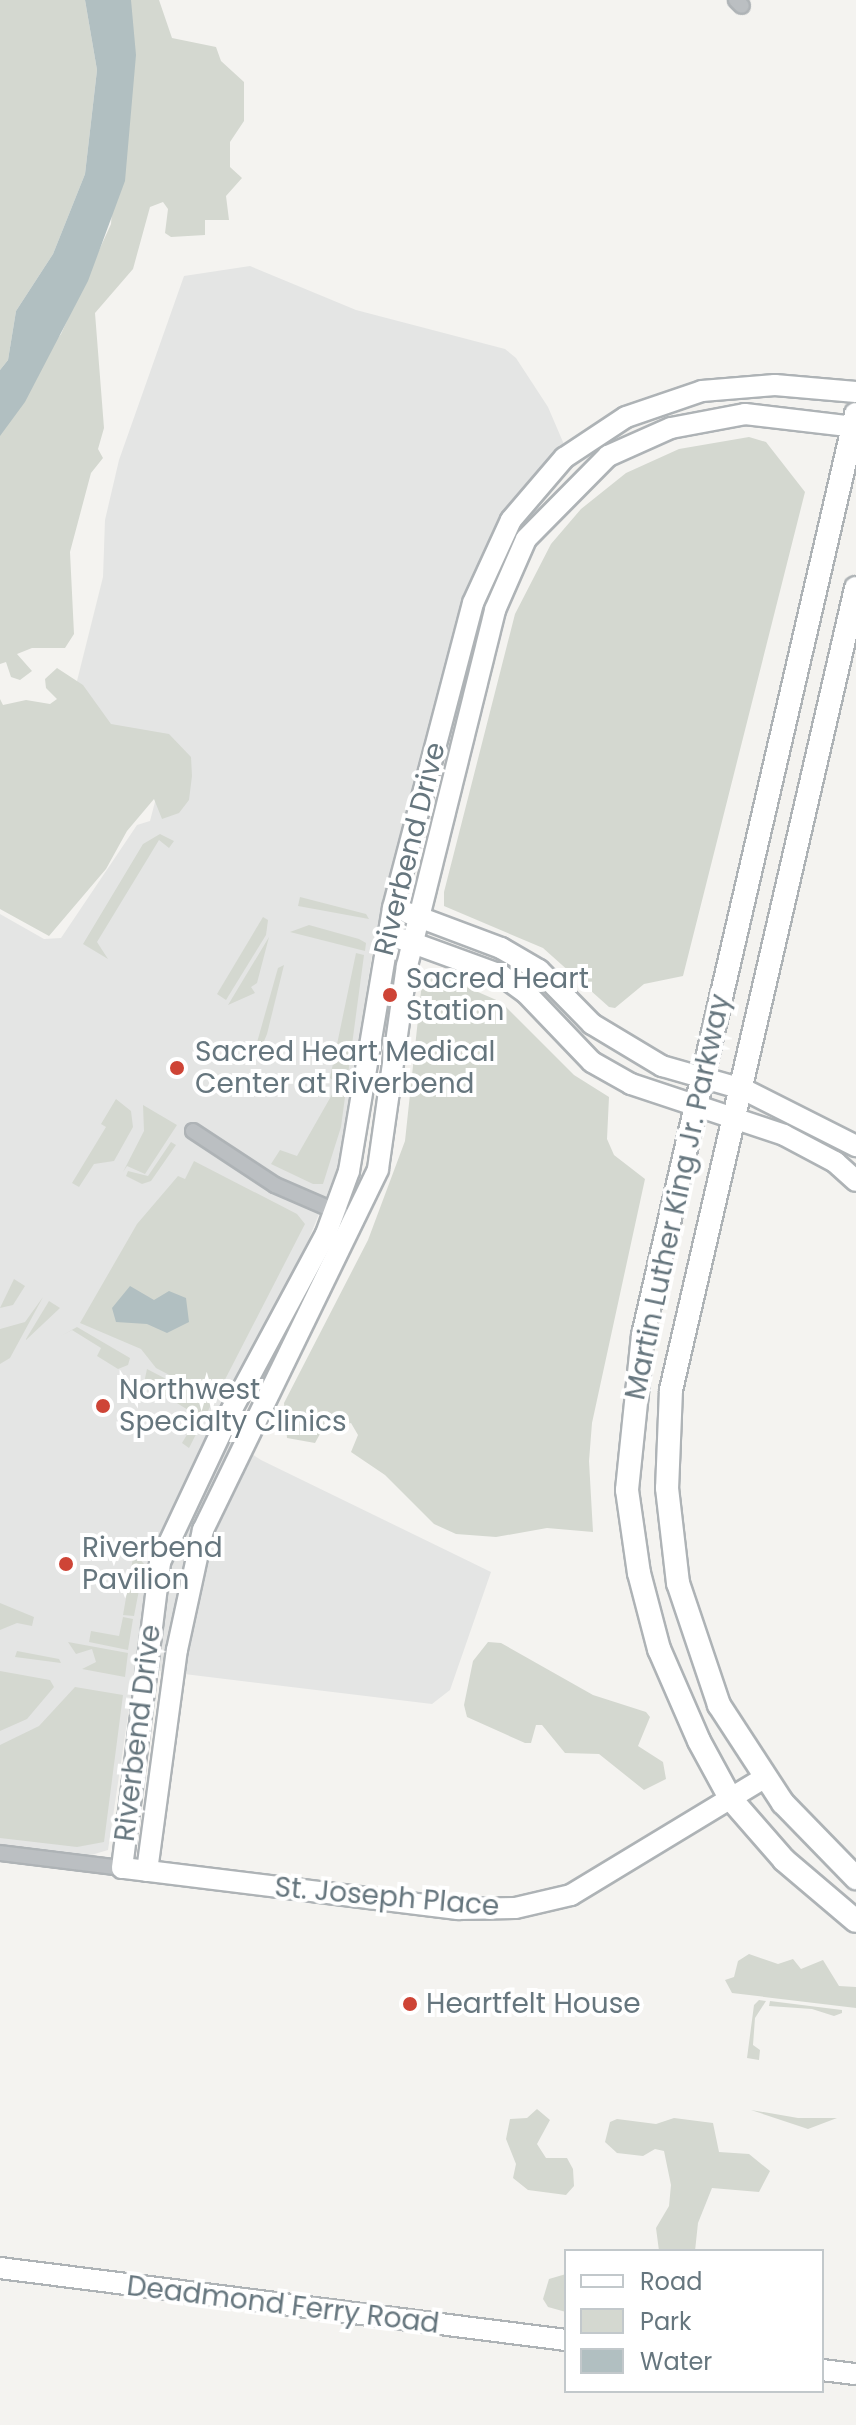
<!DOCTYPE html>
<style>
body{margin:0}
#map{position:relative;width:856px;height:2425px;overflow:hidden;background:#f4f3f0;font-family:Poppins,sans-serif}
div>[style]{position:absolute}
[style*='--x']{left:calc(var(--x)*1px);top:calc(var(--y)*1px);width:calc(var(--w)*1px);rotate:calc(var(--a)*1deg)}
.built>*{inset:0;background:#e4e5e4}
.green>*{inset:0;background:#d4d8d0}
.water>*{inset:0;background:#b1bfc1}
.roads{filter:drop-shadow(2px 0 #aeb3b6) drop-shadow(-2px 0 #aeb3b6) drop-shadow(0 2px #aeb3b6) drop-shadow(0 -2px #aeb3b6)}
.street>*{height:14px;margin:-7px;padding:0 7px;transform-origin:7px;border-radius:7px;background:#bbbfc2}
.secondary>*{height:20px;margin:-10px;padding:0 10px;transform-origin:10px;border-radius:10px;background:#fff}
.primary>*{height:22px;margin:-11px;padding:0 11px;transform-origin:11px;border-radius:11px;background:#fff}
.dots>*{width:22px;height:22px;translate:-50% -50%;box-sizing:border-box;border:4px solid #fff;border-radius:50%}
span{translate:-50% -50%;white-space:nowrap;text-align:center;line-height:1.15;-webkit-text-stroke:8px #fff;paint-order:stroke}
.street-label{font-size:28px;color:#66767e}
.poi-label{font-size:28px;color:#66767e}
.left{translate:0 -50%;text-align:left}
.legend{position:absolute;left:564px;top:2249px;width:260px;height:144px;box-sizing:border-box;background:#fff;border:2px solid #c2c8cb;margin:0;padding:10px 14px;list-style:none;font-size:24px;color:#66767e}
.legend li{display:flex;align-items:center;gap:16px;height:40px}
.legend b{width:40px;border:2px solid #c2c8cb}
</style>
<div id="map">
<div class="built">
<i style="clip-path:polygon(250px 266px,356px 310px,505px 349px,516px 358px,548px 407px,566px 449px,508px 511px,468px 584px,372px 955px,342px 1157px,308px 1241px,211px 1427px,261px 1460px,491px 1572px,450px 1690px,432px 1704px,135px 1668px,108px 1850px,88px 1856px,0 1845px,0 914px,44px 939px,61px 938px,137px 825px,150px 821px,169px 748px,69px 713px,103px 577px,105px 520px,119px 460px,184px 276px)"></i>
</div>
<div class="green">
<i style="clip-path:polygon(0 0,85px 0,97px 70px,85px 174px,53px 254px,16px 311px,8px 360px,0 370px)"></i>
<i style="clip-path:polygon(127px 0,159px 0,172px 38px,216px 47px,221px 61px,244px 82px,244px 121px,230px 142px,230px 167px,242px 178px,226px 196px,229px 220px,205px 220px,205px 235px,171px 237px,165px 233px,168px 209px,163px 202px,150px 207px,133px 269px,95px 313px,104px 428px,98px 449px,103px 458px,91px 473px,70px 552px,74px 634px,65px 648px,32px 648px,17px 654px,32px 671px,20px 680px,11px 677px,6px 662px,0 664px,0 409px,61px 334px,111px 224px)"></i>
<i style="clip-path:polygon(749px 437px,766px 442px,805px 492px,683px 976px,644px 984px,615px 1008px,609px 1007px,543px 948px,444px 906px,444px 892px,515px 614px,551px 544px,581px 509px,626px 473px,679px 449px)"></i>
<i style="clip-path:polygon(57px 668px,83px 685px,111px 724px,169px 734px,191px 757px,192px 776px,189px 800px,179px 813px,162px 819px,154px 799px,127px 831px,106px 869px,49px 936px,0 909px,0 699px,3px 705px,26px 700px,50px 704px,57px 699px,46px 688px,45px 679px)"></i>
<i style="clip-path:polygon(160px 834px,174px 841px,169px 848px,159px 840px,97px 942px,108px 959px,83px 944px,143px 844px)"></i>
<i style="clip-path:polygon(300px 897px,366px 914px,369px 919px,298px 906px)"></i>
<i style="clip-path:polygon(263px 917px,268px 920px,266px 935px,226px 1000px,217px 994px)"></i>
<i style="clip-path:polygon(309px 925px,359px 939px,366px 943px,365px 951px,290px 932px)"></i>
<i style="clip-path:polygon(269px 937px,257px 983px,251px 987px,255px 993px,228px 1005px)"></i>
<i style="clip-path:polygon(356px 953px,364px 955px,341px 1127px,323px 1184px,313px 1184px,271px 1164px,280px 1150px,297px 1156px,338px 1084px,330px 1078px)"></i>
<i style="clip-path:polygon(284px 965px,267px 1034px,262px 1046px,256px 1046px,278px 968px)"></i>
<i style="clip-path:polygon(434px 973px,501px 1002px,574px 1075px,609px 1097px,607px 1139px,614px 1155px,645px 1179px,592px 1423px,589px 1461px,593px 1532px,547px 1528px,496px 1537px,456px 1534px,434px 1524px,385px 1475px,351px 1452px,358px 1435px,351px 1423px,321px 1432px,315px 1443px,287px 1438px,284px 1403px,368px 1240px,405px 1141px,421px 991px)"></i>
<i style="clip-path:polygon(116px 1099px,131px 1111px,133px 1127px,114px 1161px,94px 1164px,79px 1187px,72px 1183px,106px 1127px,101px 1124px)"></i>
<i style="clip-path:polygon(143px 1105px,177px 1125px,145px 1174px,127px 1166px,123px 1172px,144px 1131px)"></i>
<i style="clip-path:polygon(171px 1142px,176px 1145px,151px 1181px,142px 1184px,126px 1176px,128px 1171px,148px 1176px)"></i>
<i style="clip-path:polygon(194px 1161px,297px 1214px,305px 1224px,215px 1399px,156px 1368px,141px 1349px,80px 1323px,137px 1224px,178px 1176px,185px 1179px)"></i>
<i style="clip-path:polygon(14px 1279px,25px 1286px,13px 1305px,0 1308px)"></i>
<i style="clip-path:polygon(43px 1297px,10px 1358px,0 1364px,0 1329px,25px 1322px)"></i>
<i style="clip-path:polygon(49px 1301px,60px 1308px,26px 1340px,26px 1339px)"></i>
<i style="clip-path:polygon(77px 1327px,130px 1358px,128px 1365px,118px 1369px,97px 1356px,101px 1348px,72px 1330px,59px 1337px)"></i>
<i style="clip-path:polygon(147px 1369px,212px 1403px,189px 1448px,182px 1443px,198px 1416px,144px 1383px)"></i>
<i style="clip-path:polygon(134px 1552px,144px 1564px,134px 1616px,123px 1615px)"></i>
<i style="clip-path:polygon(0 1603px,34px 1617px,32px 1626px,17px 1623px,0 1630px)"></i>
<i style="clip-path:polygon(123px 1617px,133px 1619px,128px 1650px,89px 1642px,91px 1631px,119px 1636px)"></i>
<i style="clip-path:polygon(68px 1642px,128px 1653px,125px 1677px,82px 1669px,96px 1662px,92px 1649px,76px 1654px)"></i>
<i style="clip-path:polygon(488px 1642px,501px 1643px,593px 1695px,646px 1712px,650px 1717px,638px 1746px,663px 1762px,666px 1779px,644px 1790px,599px 1754px,565px 1753px,542px 1725px,536px 1725px,531px 1743px,525px 1743px,467px 1717px,464px 1705px,473px 1661px)"></i>
<i style="clip-path:polygon(17px 1651px,59px 1659px,61px 1663px,15px 1657px)"></i>
<i style="clip-path:polygon(0 1671px,50px 1680px,54px 1687px,27px 1719px,0 1731px)"></i>
<i style="clip-path:polygon(75px 1687px,123px 1695px,104px 1842px,77px 1847px,0 1838px,0 1745px,39px 1726px)"></i>
<i style="clip-path:polygon(749px 1954px,778px 1964px,793px 1959px,801px 1969px,823px 1960px,839px 1986px,856px 1987px,856px 2008px,732px 1993px,725px 1980px,734px 1977px,738px 1961px)"></i>
<i style="clip-path:polygon(759px 2000px,766px 2001px,755px 2018px,753px 2045px,760px 2050px,759px 2060px,747px 2058px,754px 2005px)"></i>
<i style="clip-path:polygon(770px 2001px,842px 2010px,842px 2013px,834px 2016px,812px 2009px,769px 2006px)"></i>
<i style="clip-path:polygon(537px 2109px,550px 2120px,537px 2144px,546px 2158px,567px 2158px,573px 2169px,574px 2186px,566px 2195px,528px 2190px,513px 2178px,516px 2164px,506px 2139px,510px 2119px,527px 2118px)"></i>
<i style="clip-path:polygon(751px 2110px,798px 2118px,837px 2118px,808px 2129px)"></i>
<i style="clip-path:polygon(674px 2118px,713px 2123px,719px 2152px,749px 2154px,770px 2171px,759px 2192px,712px 2188px,698px 2223px,695px 2251px,659px 2251px,656px 2228px,669px 2206px,671px 2185px,664px 2151px,655px 2149px,643px 2156px,617px 2153px,605px 2142px,610px 2122px,617px 2119px,656px 2124px)"></i>
<i style="clip-path:polygon(566px 2274px,566px 2312px,548px 2307px,543px 2299px,549px 2279px)"></i>
</div>
<div class="water">
<i style="clip-path:polygon(85px 0,131px 0,136px 55px,125px 181px,88px 281px,25px 402px,0 436px,0 370px,8px 360px,16px 311px,53px 254px,85px 174px,97px 70px)"></i>
<i style="clip-path:polygon(130px 1286px,154px 1300px,169px 1291px,186px 1298px,189px 1322px,167px 1333px,147px 1324px,116px 1322px,112px 1308px)"></i>
</div>
<div class="roads">
<div class="street">
<i style="--x:736;--y:0;--w:8;--a:45"></i>
<i style="--x:193;--y:1131;--w:98;--a:33.4"></i>
<i style="--x:275;--y:1185;--w:73;--a:23.4"></i>
<i style="--x:0;--y:1853;--w:123;--a:7"></i>
</div>
<div class="secondary">
<i style="--x:408;--y:913;--w:99;--a:20.6"></i>
<i style="--x:501;--y:948;--w:44;--a:30.1"></i>
<i style="--x:539;--y:970;--w:76;--a:45.5"></i>
<i style="--x:592;--y:1024;--w:82;--a:31"></i>
<i style="--x:662;--y:1066;--w:84;--a:15.9"></i>
<i style="--x:743;--y:1089;--w:127;--a:26.8"></i>
<i style="--x:402;--y:939;--w:105;--a:20"></i>
<i style="--x:501;--y:975;--w:31;--a:36"></i>
<i style="--x:526;--y:993;--w:95;--a:46.3"></i>
<i style="--x:592;--y:1062;--w:45;--a:29.4"></i>
<i style="--x:631;--y:1084;--w:161;--a:18.4"></i>
<i style="--x:784;--y:1135;--w:58;--a:27.9"></i>
<i style="--x:835;--y:1162;--w:28;--a:42"></i>
<i style="--x:764;--y:1778;--w:226;--a:148.8"></i>
<i style="--x:571;--y:1895;--w:57;--a:166.9"></i>
<i style="--x:515;--y:1908;--w:57;--a:179"></i>
<i style="--x:458;--y:1909;--w:338;--a:-173"></i>
<i style="--x:122;--y:1868;--w:308;--a:-82.9"></i>
<i style="--x:160;--y:1562;--w:167;--a:-64.8"></i>
<i style="--x:231;--y:1411;--w:201;--a:-61.8"></i>
<i style="--x:326;--y:1234;--w:67;--a:-69.9"></i>
<i style="--x:349;--y:1171;--w:267;--a:-80.5"></i>
<i style="--x:393;--y:908;--w:315;--a:-75.3"></i>
<i style="--x:473;--y:603;--w:91;--a:-65.4"></i>
<i style="--x:511;--y:520;--w:82;--a:-49.5"></i>
<i style="--x:564;--y:458;--w:74;--a:-33.5"></i>
<i style="--x:626;--y:417;--w:80;--a:-18.9"></i>
<i style="--x:702;--y:391;--w:73;--a:-4.7"></i>
<i style="--x:775;--y:385;--w:81;--a:4.9"></i>
<i style="--x:147;--y:1871;--w:223;--a:-82.3"></i>
<i style="--x:177;--y:1650;--w:123;--a:-77.8"></i>
<i style="--x:203;--y:1530;--w:401;--a:-64.1"></i>
<i style="--x:378;--y:1169;--w:205;--a:-81.9"></i>
<i style="--x:407;--y:966;--w:367;--a:-76.1"></i>
<i style="--x:495;--y:610;--w:77;--a:-66.4"></i>
<i style="--x:526;--y:539;--w:117;--a:-45.3"></i>
<i style="--x:608;--y:456;--w:69;--a:-24"></i>
<i style="--x:671;--y:428;--w:75;--a:-10.7"></i>
<i style="--x:745;--y:414;--w:112;--a:6.7"></i>
<i style="--x:0;--y:2268;--w:571;--a:7.25"></i>
<i style="--x:822;--y:2370;--w:34;--a:7"></i>
</div>
<div class="primary">
<i style="--x:856;--y:414;--w:945;--a:103.02"></i>
<i style="--x:643;--y:1335;--w:156;--a:95.9"></i>
<i style="--x:627;--y:1490;--w:84;--a:81.8"></i>
<i style="--x:639;--y:1573;--w:79;--a:75.3"></i>
<i style="--x:659;--y:1649;--w:100;--a:66.5"></i>
<i style="--x:699;--y:1741;--w:65;--a:61.5"></i>
<i style="--x:730;--y:1798;--w:82;--a:48.9"></i>
<i style="--x:784;--y:1860;--w:94;--a:40.3"></i>
<i style="--x:856;--y:588;--w:823;--a:102.99"></i>
<i style="--x:671;--y:1390;--w:98;--a:92.3"></i>
<i style="--x:667;--y:1488;--w:96;--a:83.4"></i>
<i style="--x:678;--y:1583;--w:129;--a:71.4"></i>
<i style="--x:719;--y:1705;--w:117;--a:56.9"></i>
<i style="--x:783;--y:1803;--w:105;--a:45.8"></i>
</div>
</div>
<div class="dots">
<i style="left:390px;top:995px;background:#ce4436"></i>
<i style="left:177px;top:1068px;background:#ce4436"></i>
<i style="left:103px;top:1406px;background:#ce4436"></i>
<i style="left:66px;top:1564px;background:#ce4436"></i>
<i style="left:410px;top:2004px;background:#ce4436"></i>
</div>
<div class="street-label">
<span style="left:410px;top:849px;rotate:-76deg">Riverbend Drive</span>
<span style="left:678px;top:1197px;rotate:-78deg">Martin Luther King Jr. Parkway</span>
<span style="left:138px;top:1733px;rotate:-83deg">Riverbend Drive</span>
<span style="left:387px;top:1897px;rotate:5deg">St. Joseph Place</span>
<span style="left:283px;top:2305px;rotate:7deg">Deadmond Ferry Road</span>
</div>
<div class="poi-label">
<span class="left" style="left:406px;top:995px">Sacred Heart<br>Station</span>
<span class="left" style="left:195px;top:1068px">Sacred Heart Medical<br>Center at Riverbend</span>
<span class="left" style="left:119px;top:1406px">Northwest<br>Specialty Clinics</span>
<span class="left" style="left:82px;top:1564px">Riverbend<br>Pavilion</span>
<span class="left" style="left:426px;top:2004px">Heartfelt House</span>
</div>
<ul class="legend">
<li><b style="height:10px;background:#fff"></b>Road</li>
<li><b style="height:22px;background:#d4d8d0"></b>Park</li>
<li><b style="height:22px;background:#b1bfc1"></b>Water</li>
</ul>
</div>
